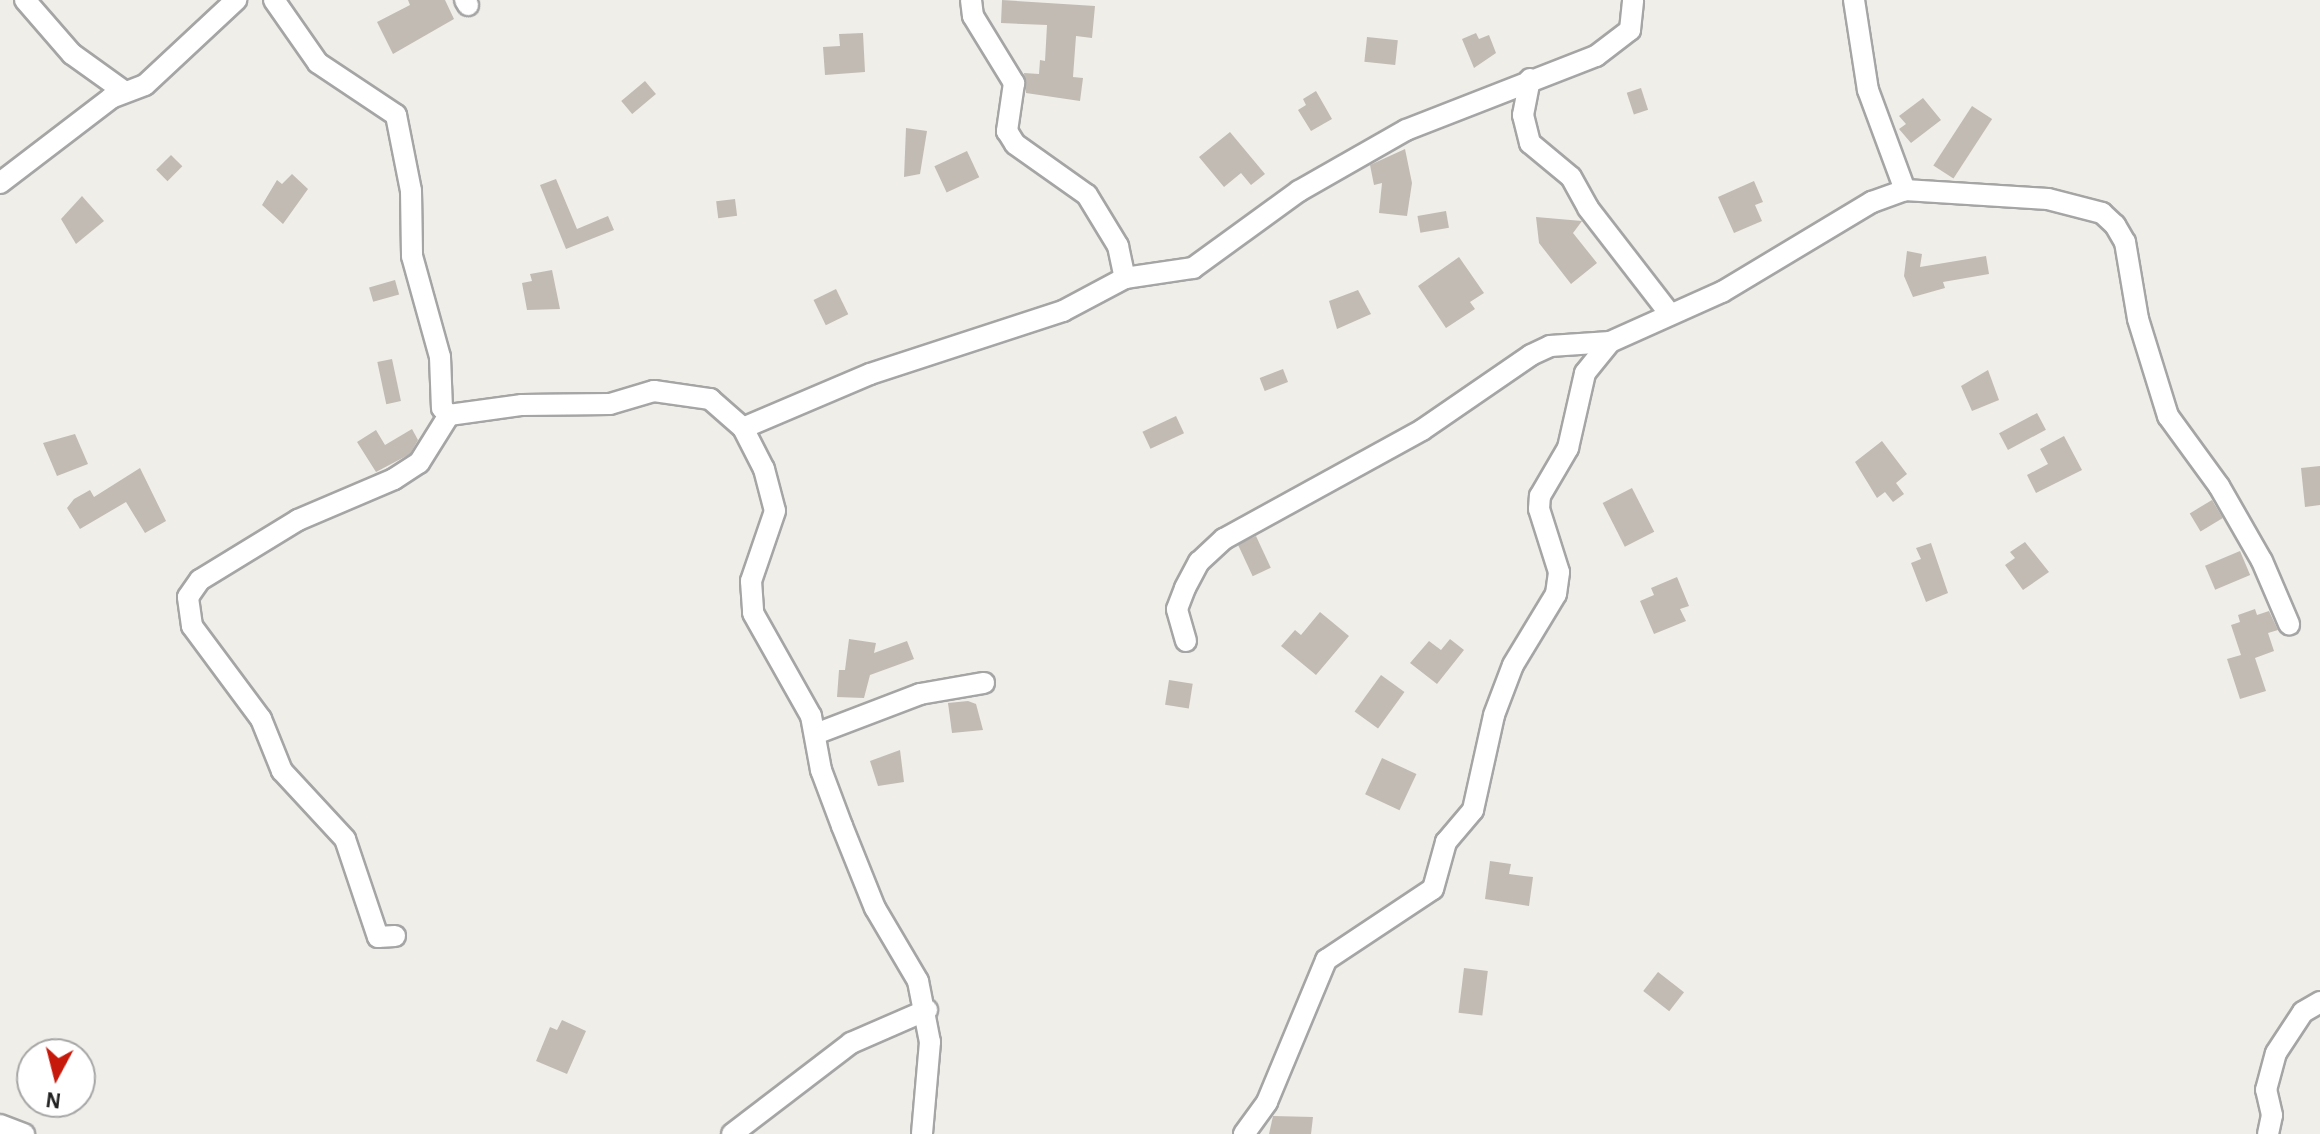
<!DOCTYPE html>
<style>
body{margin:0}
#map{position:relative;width:2320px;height:1134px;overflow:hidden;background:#f0eee8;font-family:"Alegreya Sans",sans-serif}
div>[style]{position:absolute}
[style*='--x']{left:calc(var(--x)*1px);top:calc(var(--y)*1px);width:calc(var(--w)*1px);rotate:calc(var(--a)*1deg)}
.building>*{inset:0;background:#c1bbb4;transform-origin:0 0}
.roads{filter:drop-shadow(2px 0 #a5a5a5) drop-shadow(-2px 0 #a5a5a5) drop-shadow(0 2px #a5a5a5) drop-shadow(0 -2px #a5a5a5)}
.street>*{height:20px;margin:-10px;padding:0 10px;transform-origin:10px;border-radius:10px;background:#fff}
span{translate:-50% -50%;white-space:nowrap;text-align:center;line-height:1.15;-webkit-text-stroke:8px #fff;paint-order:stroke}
.north{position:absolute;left:16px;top:1038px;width:80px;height:80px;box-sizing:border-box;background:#fff;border:2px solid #a6a6a6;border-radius:50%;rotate:187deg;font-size:22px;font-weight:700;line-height:32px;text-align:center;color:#212121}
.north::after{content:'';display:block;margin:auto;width:28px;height:36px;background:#c6190b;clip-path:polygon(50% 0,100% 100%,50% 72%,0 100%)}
</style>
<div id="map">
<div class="building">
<i style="clip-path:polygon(408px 0,445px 0,454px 19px,393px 54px,377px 22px,410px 5px)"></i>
<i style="clip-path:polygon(1002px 0,1095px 6px,1092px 38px,1076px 36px,1073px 77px,1083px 78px,1080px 101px,1026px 93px,1024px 73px,1039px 74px,1040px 60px,1045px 61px,1047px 25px,1001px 23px)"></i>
<i style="clip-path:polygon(863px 33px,865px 72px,825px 75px,823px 47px,840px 46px,839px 34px)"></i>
<i style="clip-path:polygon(1476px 33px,1479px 39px,1489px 35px,1496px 53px,1474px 68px,1462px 39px)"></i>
<i style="left:1367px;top:37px;width:31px;height:25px;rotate:6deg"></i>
<i style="left:645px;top:81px;width:17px;height:31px;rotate:50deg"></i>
<i style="left:1641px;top:88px;width:23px;height:15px;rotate:72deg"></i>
<i style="clip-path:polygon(1316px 91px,1332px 119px,1311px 131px,1298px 110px,1306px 105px,1303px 99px)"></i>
<i style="clip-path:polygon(1923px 98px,1941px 120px,1911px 143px,1899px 129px,1906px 124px,1899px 116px)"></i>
<i style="left:1972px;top:106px;width:24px;height:71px;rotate:33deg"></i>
<i style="clip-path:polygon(906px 128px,927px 131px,920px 174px,904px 177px)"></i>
<i style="clip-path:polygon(1230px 132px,1265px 174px,1251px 185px,1241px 173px,1224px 187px,1199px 157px)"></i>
<i style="clip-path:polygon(1405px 149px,1412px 183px,1407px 216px,1379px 213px,1382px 183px,1374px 185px,1370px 165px)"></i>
<i style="left:967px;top:151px;width:29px;height:36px;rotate:65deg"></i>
<i style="left:171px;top:155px;width:16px;height:21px;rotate:45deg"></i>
<i style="clip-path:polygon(292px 174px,308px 189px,283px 224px,262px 205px,277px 180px,282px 184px)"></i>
<i style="clip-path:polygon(556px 179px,577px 229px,608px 216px,614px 230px,566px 249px,540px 185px)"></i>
<i style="clip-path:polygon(1754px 181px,1763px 202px,1755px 205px,1762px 221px,1734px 233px,1718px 197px)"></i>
<i style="clip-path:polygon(82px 196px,104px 221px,76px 244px,61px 219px)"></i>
<i style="left:735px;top:199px;width:17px;height:19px;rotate:83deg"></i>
<i style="left:1446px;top:211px;width:17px;height:29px;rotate:80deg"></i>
<i style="clip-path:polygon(1536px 217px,1582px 221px,1573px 233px,1597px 263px,1571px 284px,1539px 243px)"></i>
<i style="clip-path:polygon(1907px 251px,1922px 254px,1920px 267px,1986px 256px,1989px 274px,1943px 282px,1945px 288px,1913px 297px,1904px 276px)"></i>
<i style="clip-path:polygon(1459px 257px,1484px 293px,1470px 302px,1475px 309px,1446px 328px,1418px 286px)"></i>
<i style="clip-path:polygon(552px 270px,560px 309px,527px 310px,522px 283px,532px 281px,530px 274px)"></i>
<i style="left:395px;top:280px;width:15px;height:27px;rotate:74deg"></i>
<i style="left:836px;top:289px;width:28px;height:25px;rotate:64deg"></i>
<i style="clip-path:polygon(1358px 290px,1371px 314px,1337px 329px,1329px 301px)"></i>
<i style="left:392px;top:359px;width:43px;height:15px;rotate:78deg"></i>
<i style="left:1283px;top:369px;width:14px;height:25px;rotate:69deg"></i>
<i style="clip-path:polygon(1988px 370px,1999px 400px,1972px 411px,1961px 386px)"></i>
<i style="left:2037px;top:413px;width:19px;height:43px;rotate:62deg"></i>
<i style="left:1176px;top:416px;width:19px;height:37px;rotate:65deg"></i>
<i style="clip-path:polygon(412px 429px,418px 440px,410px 454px,376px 472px,357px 442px,376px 430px,385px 445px)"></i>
<i style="clip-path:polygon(75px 434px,88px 464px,57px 476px,43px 443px)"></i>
<i style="clip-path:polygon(2064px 436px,2082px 470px,2036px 493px,2027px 475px,2048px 464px,2040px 449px)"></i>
<i style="clip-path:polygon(1882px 441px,1907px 474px,1896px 483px,1904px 494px,1893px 502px,1885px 492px,1877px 498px,1855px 462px)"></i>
<i style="clip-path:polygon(2320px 466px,2320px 505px,2305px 507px,2301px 468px)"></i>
<i style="clip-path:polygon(140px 468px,166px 521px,145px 533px,126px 502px,80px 529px,67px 508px,74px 499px,90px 490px,94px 497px)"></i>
<i style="left:1632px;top:488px;width:49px;height:33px;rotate:63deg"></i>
<i style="left:2212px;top:500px;width:21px;height:26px;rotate:59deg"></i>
<i style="left:1256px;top:536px;width:35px;height:20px;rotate:65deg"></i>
<i style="clip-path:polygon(2025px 542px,2049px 572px,2023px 590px,2005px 565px,2015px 558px,2010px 552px)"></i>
<i style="clip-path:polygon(1931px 543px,1948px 593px,1926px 602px,1911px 563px,1921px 559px,1916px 548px)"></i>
<i style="left:2240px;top:551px;width:26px;height:38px;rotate:67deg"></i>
<i style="clip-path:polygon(1677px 577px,1689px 606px,1680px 609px,1686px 621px,1654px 634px,1640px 601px,1654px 595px,1651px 588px)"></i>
<i style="clip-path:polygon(2255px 609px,2257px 615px,2269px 611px,2278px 630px,2268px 633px,2274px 651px,2255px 658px,2266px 691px,2240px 699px,2227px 659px,2241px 655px,2231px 625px,2240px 622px,2238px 615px)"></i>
<i style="clip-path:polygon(1320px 612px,1349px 636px,1316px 675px,1281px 646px,1295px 630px,1301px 635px)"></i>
<i style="clip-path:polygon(849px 639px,876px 643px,874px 653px,907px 641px,914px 659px,870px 675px,864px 698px,837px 697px,839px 670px,845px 670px)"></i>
<i style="clip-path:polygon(1450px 639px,1464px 650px,1437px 684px,1410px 663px,1429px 641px,1441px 650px)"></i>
<i style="left:1381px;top:675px;width:29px;height:45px;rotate:36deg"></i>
<i style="left:1169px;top:680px;width:24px;height:25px;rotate:9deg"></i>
<i style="clip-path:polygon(968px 701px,976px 704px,983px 730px,952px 733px,948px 703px)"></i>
<i style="clip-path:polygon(900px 750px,904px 782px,878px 786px,870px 761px)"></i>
<i style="left:1382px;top:758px;width:38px;height:40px;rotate:25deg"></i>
<i style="clip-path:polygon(1490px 861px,1511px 864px,1509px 874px,1533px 877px,1529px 906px,1485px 899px)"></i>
<i style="left:1464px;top:968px;width:24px;height:45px;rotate:7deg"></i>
<i style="left:1658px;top:972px;width:33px;height:24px;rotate:38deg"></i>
<i style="clip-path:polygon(562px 1020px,586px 1031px,567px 1074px,536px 1061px,550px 1027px,557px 1030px)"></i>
<i style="clip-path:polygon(1273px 1116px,1313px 1117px,1311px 1134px,1269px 1134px)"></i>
</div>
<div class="roads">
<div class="street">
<i style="--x:25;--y:0;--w:72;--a:49"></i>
<i style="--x:72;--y:54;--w:65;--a:35.6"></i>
<i style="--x:274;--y:0;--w:77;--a:55.1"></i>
<i style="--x:318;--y:63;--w:94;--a:33.7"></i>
<i style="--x:396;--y:115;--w:77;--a:78.8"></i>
<i style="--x:411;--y:191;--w:65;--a:89.1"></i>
<i style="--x:412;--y:256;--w:105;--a:74.5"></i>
<i style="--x:440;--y:357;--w:51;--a:87.8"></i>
<i style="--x:442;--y:408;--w:10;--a:45"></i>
<i style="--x:449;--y:415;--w:74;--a:-7.8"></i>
<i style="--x:522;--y:405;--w:88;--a:-0.7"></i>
<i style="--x:610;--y:404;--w:46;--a:-16.5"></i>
<i style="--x:654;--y:391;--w:57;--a:8.1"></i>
<i style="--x:710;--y:399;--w:44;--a:41.3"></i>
<i style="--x:743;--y:428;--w:46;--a:62.9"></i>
<i style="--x:764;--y:469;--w:43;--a:75.3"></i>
<i style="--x:775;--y:511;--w:74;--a:108.9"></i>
<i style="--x:751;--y:581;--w:32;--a:86"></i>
<i style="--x:753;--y:613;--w:118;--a:60.6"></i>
<i style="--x:811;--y:716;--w:55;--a:79.5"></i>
<i style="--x:821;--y:770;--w:60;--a:69.4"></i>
<i style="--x:842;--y:826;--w:88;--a:68.1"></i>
<i style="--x:875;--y:908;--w:85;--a:59.5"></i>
<i style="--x:918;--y:981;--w:62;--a:78.9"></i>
<i style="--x:930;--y:1042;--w:92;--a:95"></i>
<i style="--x:465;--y:0;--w:6;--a:59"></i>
<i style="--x:971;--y:0;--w:16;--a:83"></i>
<i style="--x:973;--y:16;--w:79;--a:58.5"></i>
<i style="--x:1014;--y:83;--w:49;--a:98.3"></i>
<i style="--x:1007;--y:131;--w:15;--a:58"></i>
<i style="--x:1015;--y:144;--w:88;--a:35.3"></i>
<i style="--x:1087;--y:195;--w:60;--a:58.7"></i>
<i style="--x:1118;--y:246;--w:33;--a:78"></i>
<i style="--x:1854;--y:0;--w:91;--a:81.2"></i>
<i style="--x:1868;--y:90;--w:107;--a:69.7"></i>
<i style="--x:1530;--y:79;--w:37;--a:101"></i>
<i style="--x:1523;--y:115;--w:29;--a:76"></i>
<i style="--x:1530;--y:143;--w:53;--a:39.7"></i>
<i style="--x:1571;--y:177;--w:35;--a:61"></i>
<i style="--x:1588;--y:208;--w:134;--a:52.3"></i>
<i style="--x:0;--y:183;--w:140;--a:-37.4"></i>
<i style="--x:111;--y:98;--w:36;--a:-21"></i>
<i style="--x:145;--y:85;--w:125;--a:-43"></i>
<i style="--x:743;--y:428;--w:138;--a:-23"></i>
<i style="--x:870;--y:374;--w:203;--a:-18.1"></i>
<i style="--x:1063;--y:311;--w:70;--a:-28"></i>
<i style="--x:1125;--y:278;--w:69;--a:-8.4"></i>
<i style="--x:1193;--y:268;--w:131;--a:-36"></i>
<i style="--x:1299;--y:191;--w:123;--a:-29.7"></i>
<i style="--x:1406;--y:130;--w:204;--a:-21.3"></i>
<i style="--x:1596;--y:56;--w:43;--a:-37.4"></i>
<i style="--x:1630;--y:30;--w:30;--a:-84"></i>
<i style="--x:1186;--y:641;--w:33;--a:-106"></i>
<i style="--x:1177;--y:609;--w:22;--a:-69"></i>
<i style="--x:1185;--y:588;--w:30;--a:-62"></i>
<i style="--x:1199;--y:562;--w:34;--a:-43"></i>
<i style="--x:1224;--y:539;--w:226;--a:-28.8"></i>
<i style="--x:1422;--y:430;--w:132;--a:-34.5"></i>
<i style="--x:1531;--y:355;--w:21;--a:-25"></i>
<i style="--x:1550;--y:346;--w:60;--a:-3.8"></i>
<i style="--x:818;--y:733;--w:109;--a:-20.9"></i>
<i style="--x:920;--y:694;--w:65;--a:-9.8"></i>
<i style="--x:395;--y:936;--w:17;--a:177"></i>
<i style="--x:378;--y:937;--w:103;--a:-108.6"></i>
<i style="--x:345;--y:839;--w:93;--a:-132.8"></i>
<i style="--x:282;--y:771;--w:56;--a:-112"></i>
<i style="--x:261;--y:719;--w:116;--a:-126.6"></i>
<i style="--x:192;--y:626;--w:29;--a:-98"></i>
<i style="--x:188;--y:597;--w:21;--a:-55"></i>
<i style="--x:200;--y:580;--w:115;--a:-31.5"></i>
<i style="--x:298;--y:520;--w:104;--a:-23.1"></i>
<i style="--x:394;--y:479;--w:30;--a:-33"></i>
<i style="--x:419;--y:463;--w:57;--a:-58"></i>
<i style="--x:0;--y:1125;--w:26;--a:21"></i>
<i style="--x:732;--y:1134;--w:150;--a:-37.4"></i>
<i style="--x:851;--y:1043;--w:83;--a:-23.5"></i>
<i style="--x:1244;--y:1134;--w:39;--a:-54"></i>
<i style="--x:1267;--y:1102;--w:154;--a:-67.4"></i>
<i style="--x:1326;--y:960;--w:128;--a:-33.6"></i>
<i style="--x:1433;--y:889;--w:49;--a:-74.5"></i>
<i style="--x:1446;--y:842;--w:42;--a:-49.8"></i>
<i style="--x:1473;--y:810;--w:97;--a:-77.5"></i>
<i style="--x:1494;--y:715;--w:53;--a:-69.2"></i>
<i style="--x:1513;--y:665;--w:83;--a:-58.8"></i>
<i style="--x:1556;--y:594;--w:22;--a:-82"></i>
<i style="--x:1559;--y:572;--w:66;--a:-107.6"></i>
<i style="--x:1539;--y:509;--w:13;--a:-86"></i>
<i style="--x:1540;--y:496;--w:56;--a:-59.7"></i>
<i style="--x:1568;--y:448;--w:77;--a:-77.2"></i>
<i style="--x:1585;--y:373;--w:40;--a:-51"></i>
<i style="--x:1610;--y:342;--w:123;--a:-24.1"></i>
<i style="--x:1722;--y:292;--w:175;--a:-31"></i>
<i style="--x:1872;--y:202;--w:35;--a:-20"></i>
<i style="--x:1905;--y:190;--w:143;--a:3.6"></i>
<i style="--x:2048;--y:199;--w:56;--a:14.5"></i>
<i style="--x:2102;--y:213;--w:18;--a:43"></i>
<i style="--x:2115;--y:225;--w:20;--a:60"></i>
<i style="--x:2125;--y:242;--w:78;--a:80.4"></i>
<i style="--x:2138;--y:319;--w:102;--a:72.8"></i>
<i style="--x:2168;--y:416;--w:87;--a:53.9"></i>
<i style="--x:2219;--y:486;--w:86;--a:60.2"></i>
<i style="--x:2262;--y:561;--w:69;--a:66.8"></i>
<i style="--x:2268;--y:1134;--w:19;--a:-78"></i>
<i style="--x:2272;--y:1115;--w:26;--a:-103"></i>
<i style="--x:2266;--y:1090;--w:38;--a:-75"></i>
<i style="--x:2276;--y:1053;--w:49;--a:-56.6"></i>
<i style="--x:2303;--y:1012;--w:20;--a:-30"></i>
</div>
</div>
<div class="north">N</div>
</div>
